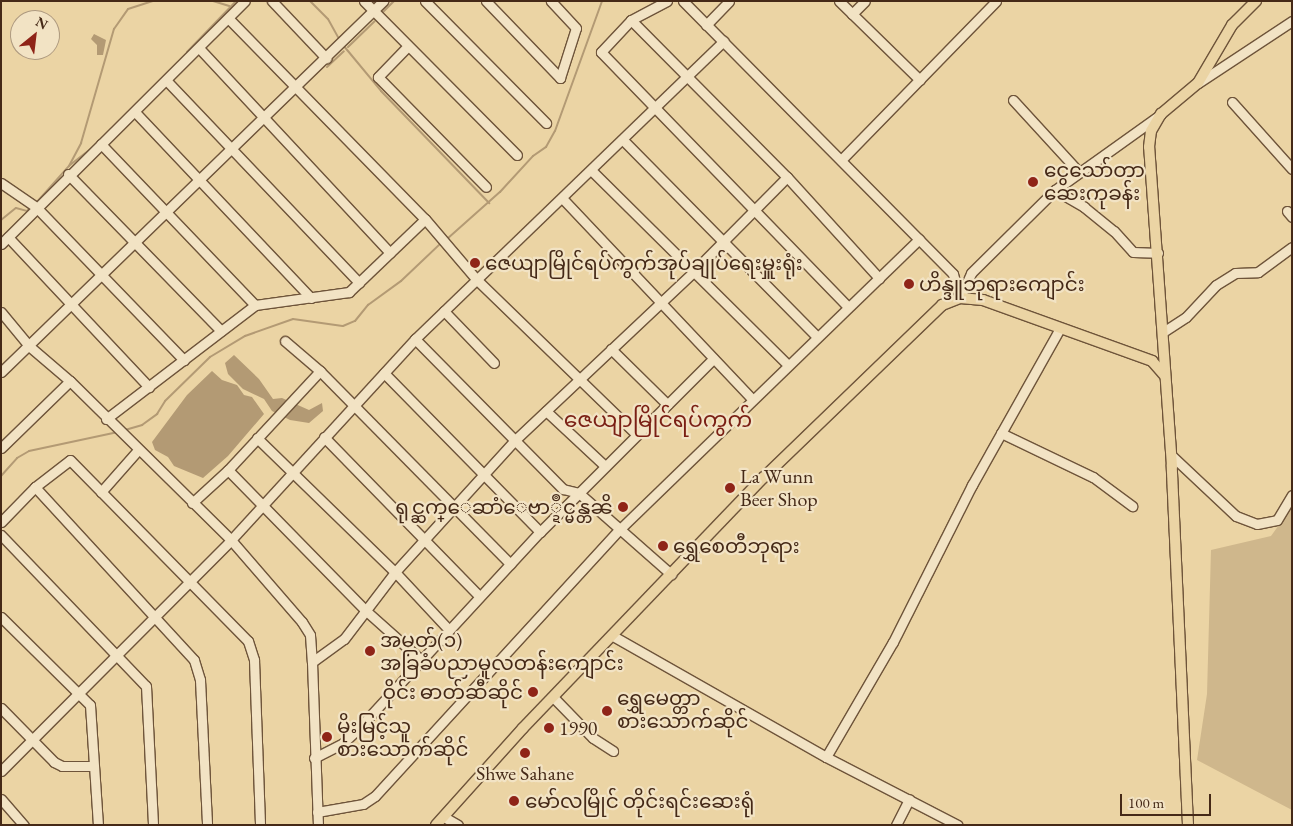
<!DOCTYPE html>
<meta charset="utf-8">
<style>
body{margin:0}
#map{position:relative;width:1293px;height:826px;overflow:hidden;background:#ebd4a4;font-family:"EB Garamond","Noto Sans Myanmar",serif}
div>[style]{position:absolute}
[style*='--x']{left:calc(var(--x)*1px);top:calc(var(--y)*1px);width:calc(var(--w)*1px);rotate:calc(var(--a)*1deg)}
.green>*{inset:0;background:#cfb78c}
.water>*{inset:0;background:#b39a74}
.stream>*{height:2px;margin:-1px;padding:0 1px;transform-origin:1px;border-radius:1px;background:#b39a74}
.roads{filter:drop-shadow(1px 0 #6e543a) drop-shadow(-1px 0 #6e543a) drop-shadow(0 1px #6e543a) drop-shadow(0 -1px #6e543a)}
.minor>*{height:9px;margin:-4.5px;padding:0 4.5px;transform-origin:4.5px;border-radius:4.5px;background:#f2e3c4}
.major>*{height:10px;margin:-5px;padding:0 5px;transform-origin:5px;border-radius:5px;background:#ebd4a4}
.dots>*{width:14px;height:14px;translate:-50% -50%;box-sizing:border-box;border:2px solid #f2e3c4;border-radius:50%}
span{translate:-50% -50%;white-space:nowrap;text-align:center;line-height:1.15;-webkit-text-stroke:4.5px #f2e3c4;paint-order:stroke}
.poi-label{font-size:20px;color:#452917}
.left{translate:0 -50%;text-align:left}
.right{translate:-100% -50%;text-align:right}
.quarter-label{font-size:22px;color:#7a1f14}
.frame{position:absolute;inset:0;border:2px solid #452917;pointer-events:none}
.north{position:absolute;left:10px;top:10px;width:50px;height:50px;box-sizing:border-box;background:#f2e3c4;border:1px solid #ad997f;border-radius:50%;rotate:29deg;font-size:14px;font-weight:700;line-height:20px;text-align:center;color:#452917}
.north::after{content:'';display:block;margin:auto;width:18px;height:22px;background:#8f2418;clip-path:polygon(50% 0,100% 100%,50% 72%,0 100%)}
.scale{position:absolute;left:1120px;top:794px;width:91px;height:22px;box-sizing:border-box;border:2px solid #452917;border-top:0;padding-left:6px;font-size:15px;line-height:18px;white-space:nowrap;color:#452917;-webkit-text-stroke:4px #f2e3c4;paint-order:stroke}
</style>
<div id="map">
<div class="green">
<i style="clip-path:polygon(1292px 507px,1292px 810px,1197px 760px,1207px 694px,1211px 550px,1271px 536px)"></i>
</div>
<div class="water">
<i style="clip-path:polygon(94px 34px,106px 40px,103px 55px,97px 55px,97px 45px,91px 39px)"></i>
<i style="clip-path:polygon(234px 355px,259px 379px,273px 399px,282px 398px,309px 410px,322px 403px,323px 411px,309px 423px,290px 420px,272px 411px,264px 399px,243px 389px,228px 374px,225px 363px)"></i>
<i style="clip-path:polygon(212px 371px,222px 380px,237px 385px,244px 395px,252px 397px,264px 414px,228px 456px,203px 478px,174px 466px,168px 457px,155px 450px,152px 442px,187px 395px)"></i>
</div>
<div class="stream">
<i style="--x:213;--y:1;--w:17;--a:17"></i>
<i style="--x:310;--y:1;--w:25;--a:45"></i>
<i style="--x:328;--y:19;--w:23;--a:61"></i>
<i style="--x:382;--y:13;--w:17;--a:-45"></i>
<i style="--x:343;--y:45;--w:60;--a:50.4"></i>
<i style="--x:381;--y:91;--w:156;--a:46"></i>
<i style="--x:348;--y:47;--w:37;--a:-44"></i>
<i style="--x:187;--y:52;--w:71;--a:-46.1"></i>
<i style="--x:327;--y:67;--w:23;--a:-43"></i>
<i style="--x:70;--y:165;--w:31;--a:-38"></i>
<i style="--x:36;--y:203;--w:50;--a:-48.3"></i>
<i style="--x:69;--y:166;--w:26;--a:-62"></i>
<i style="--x:81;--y:143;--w:119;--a:-73.9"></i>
<i style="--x:114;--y:29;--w:24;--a:-55"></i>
<i style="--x:128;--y:9;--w:26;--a:-18"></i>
<i style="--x:1;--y:220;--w:19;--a:-39"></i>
<i style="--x:16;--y:208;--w:11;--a:15"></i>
<i style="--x:27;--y:211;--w:5;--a:-53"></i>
<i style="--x:447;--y:239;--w:71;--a:-41.6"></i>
<i style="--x:500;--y:192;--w:49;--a:-47.5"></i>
<i style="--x:533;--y:156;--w:16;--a:-35"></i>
<i style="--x:546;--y:147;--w:18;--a:-61"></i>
<i style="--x:555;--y:131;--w:138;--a:-70.1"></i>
<i style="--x:125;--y:430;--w:18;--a:-16"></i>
<i style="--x:142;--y:425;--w:19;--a:-36"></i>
<i style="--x:157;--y:414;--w:15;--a:-58"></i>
<i style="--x:165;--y:401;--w:63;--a:-44.4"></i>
<i style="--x:210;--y:357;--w:41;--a:-31"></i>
<i style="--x:245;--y:336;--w:51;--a:-19.5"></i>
<i style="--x:293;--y:319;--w:50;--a:8"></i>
<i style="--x:343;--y:326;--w:13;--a:-23"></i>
<i style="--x:355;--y:321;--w:21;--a:-51"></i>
<i style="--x:368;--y:305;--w:41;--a:-36"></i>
<i style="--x:401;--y:281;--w:55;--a:-43.5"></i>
<i style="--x:1;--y:476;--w:24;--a:-48"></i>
<i style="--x:17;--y:458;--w:14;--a:-30"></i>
<i style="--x:29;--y:451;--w:91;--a:-12.1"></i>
</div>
<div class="roads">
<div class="minor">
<i style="--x:272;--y:1;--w:79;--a:46.5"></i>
<i style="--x:364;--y:1;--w:217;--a:45.2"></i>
<i style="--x:425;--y:1;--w:172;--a:45.2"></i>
<i style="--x:486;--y:1;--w:107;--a:46.1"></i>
<i style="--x:560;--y:78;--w:52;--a:-72.3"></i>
<i style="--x:576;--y:28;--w:37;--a:-133"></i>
<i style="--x:667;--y:1;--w:41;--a:152.2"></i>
<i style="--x:631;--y:20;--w:44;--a:133.2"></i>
<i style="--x:601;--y:52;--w:355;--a:45.9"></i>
<i style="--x:683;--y:1;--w:384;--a:45.3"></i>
<i style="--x:953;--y:274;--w:25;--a:74"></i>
<i style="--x:839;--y:1;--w:113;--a:44.3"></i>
<i style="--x:852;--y:14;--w:18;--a:-45"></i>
<i style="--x:229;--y:19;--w:280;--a:45.6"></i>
<i style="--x:425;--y:219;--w:79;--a:49.6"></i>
<i style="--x:476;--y:279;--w:224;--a:44.1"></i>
<i style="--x:631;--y:20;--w:221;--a:45.2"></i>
<i style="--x:787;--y:177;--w:137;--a:47.7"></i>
<i style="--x:706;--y:25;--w:33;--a:-46"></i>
<i style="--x:407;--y:47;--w:42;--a:134"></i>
<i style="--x:378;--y:77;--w:154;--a:45.5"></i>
<i style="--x:199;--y:48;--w:280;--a:47"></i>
<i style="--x:166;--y:80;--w:280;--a:46.4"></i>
<i style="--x:1198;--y:83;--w:113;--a:-33.4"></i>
<i style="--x:1013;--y:100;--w:98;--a:47.5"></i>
<i style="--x:1232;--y:102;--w:90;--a:48.2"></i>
<i style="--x:135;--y:112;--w:256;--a:46.6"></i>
<i style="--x:623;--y:140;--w:276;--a:45.4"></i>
<i style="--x:101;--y:144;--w:223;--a:46.3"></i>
<i style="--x:841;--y:160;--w:222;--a:-45.7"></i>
<i style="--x:591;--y:170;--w:277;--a:44.7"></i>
<i style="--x:68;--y:174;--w:219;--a:45.7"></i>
<i style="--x:1;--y:183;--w:42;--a:34.4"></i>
<i style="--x:36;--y:207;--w:213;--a:46"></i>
<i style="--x:1055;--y:190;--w:34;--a:30"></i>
<i style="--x:1084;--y:207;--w:38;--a:39"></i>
<i style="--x:1114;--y:231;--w:28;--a:48"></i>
<i style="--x:1133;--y:252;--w:25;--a:2"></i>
<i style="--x:562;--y:198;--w:277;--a:46.6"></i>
<i style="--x:1287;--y:211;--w:8;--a:50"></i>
<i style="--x:8;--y:237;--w:206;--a:46.8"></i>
<i style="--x:1;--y:244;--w:344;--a:-44.9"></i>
<i style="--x:960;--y:298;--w:27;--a:-66"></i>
<i style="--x:971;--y:273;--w:118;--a:-44.7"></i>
<i style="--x:1055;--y:190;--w:130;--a:-35.6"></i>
<i style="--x:444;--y:311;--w:72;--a:46.1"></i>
<i style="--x:1;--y:312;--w:44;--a:50.5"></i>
<i style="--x:29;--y:346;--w:54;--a:40.5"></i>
<i style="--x:70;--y:381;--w:226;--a:44.6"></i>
<i style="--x:231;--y:540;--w:108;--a:49.1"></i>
<i style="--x:302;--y:622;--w:15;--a:58"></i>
<i style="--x:310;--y:635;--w:27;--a:86"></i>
<i style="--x:312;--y:662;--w:163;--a:87.9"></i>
<i style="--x:1163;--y:332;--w:27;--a:-33"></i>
<i style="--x:1186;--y:317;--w:44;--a:-46.8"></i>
<i style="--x:1216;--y:285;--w:22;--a:-32"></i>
<i style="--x:1235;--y:273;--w:23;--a:-2"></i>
<i style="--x:1258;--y:272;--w:42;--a:-36.3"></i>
<i style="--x:415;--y:339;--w:211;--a:45.4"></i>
<i style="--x:563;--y:489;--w:16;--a:14"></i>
<i style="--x:579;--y:493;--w:123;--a:41.4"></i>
<i style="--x:285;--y:341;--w:46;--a:40.6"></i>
<i style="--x:320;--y:371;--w:271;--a:45.4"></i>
<i style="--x:611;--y:349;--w:78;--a:44.5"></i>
<i style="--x:1;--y:372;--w:533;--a:-44.16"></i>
<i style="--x:384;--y:373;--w:223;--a:45.5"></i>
<i style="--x:546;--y:411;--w:81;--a:43"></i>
<i style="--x:106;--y:419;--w:188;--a:-37.4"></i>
<i style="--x:255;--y:305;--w:95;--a:-7.9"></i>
<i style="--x:349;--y:292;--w:105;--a:-43.8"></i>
<i style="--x:1001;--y:433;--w:102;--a:25.6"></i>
<i style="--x:1093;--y:477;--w:49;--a:36.6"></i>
<i style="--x:324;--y:437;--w:222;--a:45.7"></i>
<i style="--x:257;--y:438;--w:192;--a:44.2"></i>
<i style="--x:395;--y:572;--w:79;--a:47"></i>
<i style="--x:1;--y:448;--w:96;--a:-44.2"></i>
<i style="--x:1171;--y:455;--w:89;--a:43.2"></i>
<i style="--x:1236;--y:516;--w:22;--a:21"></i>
<i style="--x:1257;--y:524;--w:20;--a:-11"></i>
<i style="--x:1277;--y:520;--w:29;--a:-59"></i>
<i style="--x:228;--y:470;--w:194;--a:45.6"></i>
<i style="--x:364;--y:609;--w:76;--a:41.8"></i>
<i style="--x:35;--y:487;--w:235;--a:47.4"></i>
<i style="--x:194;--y:660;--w:21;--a:73"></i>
<i style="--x:200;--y:680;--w:145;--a:87.2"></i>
<i style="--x:101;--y:492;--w:56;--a:-48.6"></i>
<i style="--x:192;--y:503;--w:49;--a:-42.5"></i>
<i style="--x:228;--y:470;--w:135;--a:-47.1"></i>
<i style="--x:1;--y:522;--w:49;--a:-45.8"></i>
<i style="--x:35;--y:487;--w:44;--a:-37.6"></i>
<i style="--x:70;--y:460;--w:254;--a:45.5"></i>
<i style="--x:248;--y:641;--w:20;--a:72"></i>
<i style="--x:254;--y:660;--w:165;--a:87.9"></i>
<i style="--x:1;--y:535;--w:209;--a:46.2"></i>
<i style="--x:146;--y:686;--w:139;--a:87.1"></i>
<i style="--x:1;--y:617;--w:125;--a:44.7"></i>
<i style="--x:90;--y:705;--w:120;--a:86.2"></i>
<i style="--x:613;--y:636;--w:245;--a:29.6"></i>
<i style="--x:826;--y:757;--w:148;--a:27.3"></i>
<i style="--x:312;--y:662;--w:39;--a:-36"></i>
<i style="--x:344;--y:639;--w:84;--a:-52.7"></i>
<i style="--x:395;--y:572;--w:177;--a:-47.7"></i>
<i style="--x:514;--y:441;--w:245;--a:-43.3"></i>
<i style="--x:692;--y:273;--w:135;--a:-45.3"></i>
<i style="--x:553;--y:697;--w:57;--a:45.7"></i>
<i style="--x:593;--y:738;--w:24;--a:33"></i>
<i style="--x:1;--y:708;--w:76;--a:45.5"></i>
<i style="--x:54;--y:762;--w:9;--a:27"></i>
<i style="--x:62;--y:766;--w:31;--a:0"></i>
<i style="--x:826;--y:757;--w:133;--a:-59.8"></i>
<i style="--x:893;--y:642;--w:176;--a:-63.3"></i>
<i style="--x:972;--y:485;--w:180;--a:-60.7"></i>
<i style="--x:314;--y:758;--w:33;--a:-27"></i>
<i style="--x:343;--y:743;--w:19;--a:-43"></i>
<i style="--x:357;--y:730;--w:270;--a:-47.3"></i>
<i style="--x:540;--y:532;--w:245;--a:-45"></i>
<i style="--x:1;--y:771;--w:326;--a:-45.1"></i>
<i style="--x:231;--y:540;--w:273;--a:-47.5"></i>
<i style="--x:415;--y:339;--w:429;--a:-44"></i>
<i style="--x:1;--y:799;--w:35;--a:49"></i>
<i style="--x:317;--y:812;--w:47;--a:-9.9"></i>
<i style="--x:363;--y:804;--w:14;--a:-34"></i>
<i style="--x:375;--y:796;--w:364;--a:-47.5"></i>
<i style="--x:621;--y:528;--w:415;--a:-44.1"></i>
<i style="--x:444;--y:817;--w:16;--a:30"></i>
<i style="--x:896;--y:825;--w:29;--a:-63"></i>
</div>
<div class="major">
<i style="--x:436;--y:825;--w:130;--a:-48.1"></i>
<i style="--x:523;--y:728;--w:347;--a:-46.2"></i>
<i style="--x:763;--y:478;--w:249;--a:-44"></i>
<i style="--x:942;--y:305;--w:19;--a:-21"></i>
<i style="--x:960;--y:298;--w:23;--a:5"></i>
<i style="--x:983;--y:300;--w:180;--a:19.8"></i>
<i style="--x:1152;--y:361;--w:20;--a:49"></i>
<i style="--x:1188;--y:825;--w:359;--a:-92.6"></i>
<i style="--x:1172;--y:466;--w:320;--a:-94.1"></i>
<i style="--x:1149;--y:147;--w:16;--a:-83"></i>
<i style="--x:1151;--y:131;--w:20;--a:-60"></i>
<i style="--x:1161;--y:114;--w:48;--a:-40"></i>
<i style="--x:1198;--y:83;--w:67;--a:-59.6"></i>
<i style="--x:1232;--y:25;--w:34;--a:-45"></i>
</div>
</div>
<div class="dots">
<i style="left:1033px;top:182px;background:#8f2418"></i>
<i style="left:475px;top:263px;background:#8f2418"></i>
<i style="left:909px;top:284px;background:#8f2418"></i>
<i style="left:730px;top:488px;background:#8f2418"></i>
<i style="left:623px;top:507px;background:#8f2418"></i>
<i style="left:663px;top:546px;background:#8f2418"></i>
<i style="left:370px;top:651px;background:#8f2418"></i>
<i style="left:533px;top:692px;background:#8f2418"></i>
<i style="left:607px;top:711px;background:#8f2418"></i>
<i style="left:549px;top:728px;background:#8f2418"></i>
<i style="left:327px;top:737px;background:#8f2418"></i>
<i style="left:525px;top:753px;background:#8f2418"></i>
<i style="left:514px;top:801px;background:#8f2418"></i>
</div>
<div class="poi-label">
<span class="left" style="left:1044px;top:182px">ငွေသော်တာ<br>ဆေးကုခန်း</span>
<span class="left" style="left:485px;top:263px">ဇေယျာမြိုင်ရပ်ကွက်အုပ်ချုပ်ရေးမှူးရုံး</span>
<span class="left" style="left:919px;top:284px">ဟိန္ဒူဘုရားကျောင်း</span>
<span class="left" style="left:740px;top:488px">La Wunn<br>Beer Shop</span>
<span class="right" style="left:613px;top:507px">ရုင္ဆက္ေဆာံေဗာ္ဍဳင္မန္တၼိ</span>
<span class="left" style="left:673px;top:546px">ရွှေစေတီဘုရား</span>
<span class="left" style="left:380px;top:652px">အမှတ်(၁)<br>အခြခံပညာမူလတန်းကျောင်း</span>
<span class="right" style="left:523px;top:692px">ဝိုင်း ဓာတ်ဆီဆိုင်</span>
<span class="left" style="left:617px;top:710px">ရွှေမေတ္တာ<br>စားသောက်ဆိုင်</span>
<span class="left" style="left:337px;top:738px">မိုးမြင့်သူ<br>စားသောက်ဆိုင်</span>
<span class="left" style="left:559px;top:728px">1990</span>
<span style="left:525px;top:773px">Shwe Sahane</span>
<span class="left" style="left:525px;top:801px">မော်လမြိုင် တိုင်းရင်းဆေးရုံ</span>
</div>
<div class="quarter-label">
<span style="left:658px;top:420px">ဇေယျာမြိုင်ရပ်ကွက်</span>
</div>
<div class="frame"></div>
<div class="north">N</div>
<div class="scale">100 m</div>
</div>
